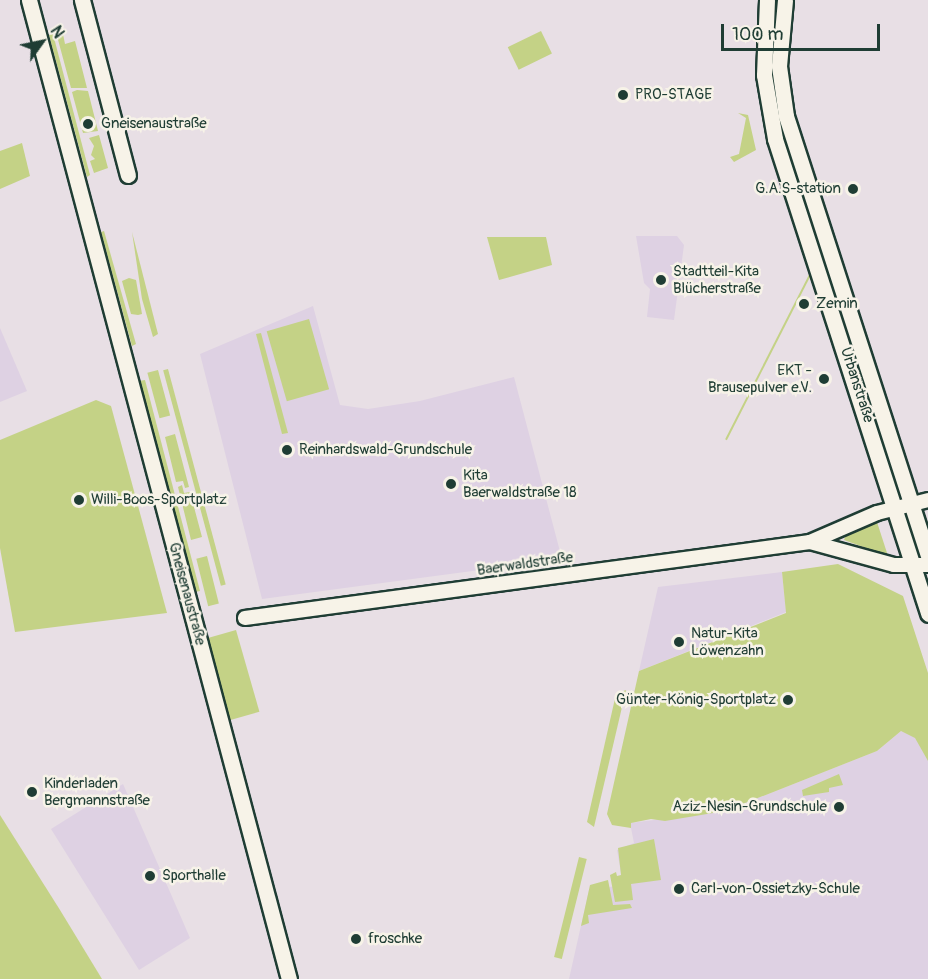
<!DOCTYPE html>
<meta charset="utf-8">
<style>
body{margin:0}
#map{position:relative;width:928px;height:979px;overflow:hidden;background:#e8dfe5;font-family:Pangolin,sans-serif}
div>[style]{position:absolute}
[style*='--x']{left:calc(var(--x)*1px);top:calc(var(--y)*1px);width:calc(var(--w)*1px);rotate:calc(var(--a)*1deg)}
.built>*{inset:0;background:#ded1e3}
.green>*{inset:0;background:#c4d286;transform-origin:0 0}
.roads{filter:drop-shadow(2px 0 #1f3d34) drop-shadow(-2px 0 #1f3d34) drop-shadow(0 2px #1f3d34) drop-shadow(0 -2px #1f3d34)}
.tertiary>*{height:14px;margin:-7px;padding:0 7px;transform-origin:7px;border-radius:7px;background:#f7f3e8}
.secondary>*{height:15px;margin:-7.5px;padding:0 7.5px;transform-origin:7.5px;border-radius:7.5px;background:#f7f3e8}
.dots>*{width:16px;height:16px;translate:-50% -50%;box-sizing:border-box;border:3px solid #f7f3e8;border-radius:50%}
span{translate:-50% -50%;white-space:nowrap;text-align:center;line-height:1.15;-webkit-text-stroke:5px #f7f3e8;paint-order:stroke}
.poi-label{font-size:15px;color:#1f3d34}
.left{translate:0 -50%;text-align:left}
.right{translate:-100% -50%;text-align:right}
.street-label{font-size:15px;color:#1f3d34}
.north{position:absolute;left:12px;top:12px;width:60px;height:60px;-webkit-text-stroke:4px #f7f3e8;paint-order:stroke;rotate:57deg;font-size:16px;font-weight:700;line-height:24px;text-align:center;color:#1f3d34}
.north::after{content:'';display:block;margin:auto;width:21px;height:27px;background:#1f3d34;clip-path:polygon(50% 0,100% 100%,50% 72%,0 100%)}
.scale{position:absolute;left:721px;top:24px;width:159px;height:27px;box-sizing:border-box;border:3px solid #1f3d34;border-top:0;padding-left:8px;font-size:18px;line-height:21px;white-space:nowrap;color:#1f3d34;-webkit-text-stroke:4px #f7f3e8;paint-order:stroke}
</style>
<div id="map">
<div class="built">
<i style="clip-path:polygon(636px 236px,677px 236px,684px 245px,674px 320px,647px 317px,650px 289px,644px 283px)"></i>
<i style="clip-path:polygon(313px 306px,340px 405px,368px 409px,420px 401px,514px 377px,562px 559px,262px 599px,200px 354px)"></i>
<i style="clip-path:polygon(0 328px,27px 391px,0 402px)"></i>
<i style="clip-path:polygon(782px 572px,786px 612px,639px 671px,658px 587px)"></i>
<i style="clip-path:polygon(901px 731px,928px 737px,928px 979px,569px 979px,589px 890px,623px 885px,617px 850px,634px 843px,630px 823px,725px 811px,877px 751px)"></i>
<i style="clip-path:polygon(123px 784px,190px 938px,139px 970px,51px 829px)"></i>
</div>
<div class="green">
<i style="left:541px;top:31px;width:25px;height:37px;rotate:64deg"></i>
<i style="clip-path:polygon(53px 34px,90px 175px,87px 177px,49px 35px)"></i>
<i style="clip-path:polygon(63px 34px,65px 44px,75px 41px,87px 88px,71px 88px,57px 36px)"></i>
<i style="clip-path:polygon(77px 90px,88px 91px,98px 131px,83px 133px,72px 92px)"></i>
<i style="clip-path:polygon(738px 113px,748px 115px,756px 150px,734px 162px,730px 157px,739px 154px,746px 118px)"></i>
<i style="clip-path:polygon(99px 135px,108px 168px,94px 173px,90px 161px,95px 159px,91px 155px,94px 146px,89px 138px)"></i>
<i style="clip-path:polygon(22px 143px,30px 176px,0 189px,0 151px)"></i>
<i style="clip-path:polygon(104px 231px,136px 344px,132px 346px,101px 232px)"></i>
<i style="clip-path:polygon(132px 232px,158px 334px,153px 337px,142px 299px)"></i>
<i style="clip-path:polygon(487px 237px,546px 237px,552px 265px,499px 280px)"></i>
<i style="left:820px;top:253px;width:2px;height:209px;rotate:27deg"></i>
<i style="clip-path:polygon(129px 278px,136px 280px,142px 314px,138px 315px,131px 314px,122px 281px)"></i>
<i style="left:309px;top:319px;width:73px;height:44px;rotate:74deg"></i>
<i style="clip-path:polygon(261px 333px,288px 433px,282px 434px,256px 334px)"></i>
<i style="left:168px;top:369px;width:223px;height:5px;rotate:75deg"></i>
<i style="left:158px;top:370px;width:47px;height:11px;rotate:75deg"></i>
<i style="clip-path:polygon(145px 380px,200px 591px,195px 592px,139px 381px)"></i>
<i style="clip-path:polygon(96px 400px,111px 406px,167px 613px,15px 632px,0 548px,0 440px)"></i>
<i style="clip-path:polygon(175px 434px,189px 487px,185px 488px,183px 481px,176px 482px,165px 437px)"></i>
<i style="clip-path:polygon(182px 485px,184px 493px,190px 492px,202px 537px,191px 540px,178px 487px)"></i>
<i style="clip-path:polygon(876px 519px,888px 556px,844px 540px,846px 535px)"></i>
<i style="left:207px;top:556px;width:49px;height:11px;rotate:76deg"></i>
<i style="clip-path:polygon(838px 564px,903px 596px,928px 673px,928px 761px,915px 738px,901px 731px,877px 751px,725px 811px,665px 821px,651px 819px,631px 823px,631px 828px,612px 825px,607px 814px,639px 671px,786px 613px,782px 572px)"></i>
<i style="left:236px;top:630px;width:85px;height:31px;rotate:74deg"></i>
<i style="clip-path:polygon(626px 690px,594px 827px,587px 822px,616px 694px)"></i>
<i style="clip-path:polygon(839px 774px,843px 785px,829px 788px,829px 792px,803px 796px,802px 790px)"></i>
<i style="clip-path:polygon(0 815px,60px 910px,102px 979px,0 979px)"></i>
<i style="clip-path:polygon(654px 839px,661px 880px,631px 884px,633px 900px,615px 902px,610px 875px,616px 872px,617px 876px,621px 875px,618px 848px)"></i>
<i style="left:579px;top:857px;width:8px;height:103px;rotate:14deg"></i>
<i style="clip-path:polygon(608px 880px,613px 905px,630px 904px,632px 908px,588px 915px,589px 923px,581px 926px,590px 885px)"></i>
</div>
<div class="roads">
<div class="tertiary">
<i style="--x:810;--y:542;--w:87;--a:15.3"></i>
<i style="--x:894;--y:565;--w:34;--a:0"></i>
<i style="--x:245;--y:618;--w:570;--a:-7.66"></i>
<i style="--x:810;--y:542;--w:73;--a:-23.4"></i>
<i style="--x:877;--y:513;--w:53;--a:-14.3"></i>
</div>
<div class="secondary">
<i style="--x:29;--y:0;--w:1013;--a:75.13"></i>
<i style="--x:82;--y:0;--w:181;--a:75.3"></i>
<i style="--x:767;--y:0;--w:75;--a:92.3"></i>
<i style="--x:764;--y:75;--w:65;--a:80.2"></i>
<i style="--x:775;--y:139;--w:499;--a:72.1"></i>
<i style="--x:785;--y:0;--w:66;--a:95.2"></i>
<i style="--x:779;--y:66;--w:50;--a:82"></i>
<i style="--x:786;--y:116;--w:461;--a:72.1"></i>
</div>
</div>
<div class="dots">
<i style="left:623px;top:95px;background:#1f3d34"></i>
<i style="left:88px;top:124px;background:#1f3d34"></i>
<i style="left:853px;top:189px;background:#1f3d34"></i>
<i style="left:661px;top:280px;background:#1f3d34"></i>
<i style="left:804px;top:304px;background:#1f3d34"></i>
<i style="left:824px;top:379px;background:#1f3d34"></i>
<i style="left:287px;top:450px;background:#1f3d34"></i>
<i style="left:451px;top:484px;background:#1f3d34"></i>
<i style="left:79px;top:500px;background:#1f3d34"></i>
<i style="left:679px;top:642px;background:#1f3d34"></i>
<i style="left:788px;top:700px;background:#1f3d34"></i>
<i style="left:32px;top:792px;background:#1f3d34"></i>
<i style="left:839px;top:807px;background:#1f3d34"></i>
<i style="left:150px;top:876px;background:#1f3d34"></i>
<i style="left:679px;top:889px;background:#1f3d34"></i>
<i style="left:356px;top:939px;background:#1f3d34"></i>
</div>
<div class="poi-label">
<span class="left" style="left:635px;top:95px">PRO-STAGE</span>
<span class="left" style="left:101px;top:124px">Gneisenaustraße</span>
<span class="right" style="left:841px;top:189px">G.A.S-station</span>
<span class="left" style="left:673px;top:280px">Stadtteil-Kita<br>Blücherstraße</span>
<span class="left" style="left:816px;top:304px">Zemin</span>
<span class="right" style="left:812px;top:379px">EKT -<br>Brausepulver e.V.</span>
<span class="left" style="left:299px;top:450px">Reinhardswald-Grundschule</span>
<span class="left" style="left:463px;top:484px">Kita<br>Baerwaldstraße 18</span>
<span class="left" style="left:91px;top:500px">Willi-Boos-Sportplatz</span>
<span class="left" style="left:691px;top:642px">Natur-Kita<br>Löwenzahn</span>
<span class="right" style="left:776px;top:700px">Günter-König-Sportplatz</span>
<span class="left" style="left:44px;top:792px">Kinderladen<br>Bergmannstraße</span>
<span class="right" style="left:827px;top:807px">Aziz-Nesin-Grundschule</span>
<span class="left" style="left:162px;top:876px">Sporthalle</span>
<span class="left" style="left:691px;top:889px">Carl-von-Ossietzky-Schule</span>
<span class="left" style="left:368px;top:939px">froschke</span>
</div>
<div class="street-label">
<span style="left:857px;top:385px;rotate:72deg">Urbanstraße</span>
<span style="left:525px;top:564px;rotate:-8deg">Baerwaldstraße</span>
<span style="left:187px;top:594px;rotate:75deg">Gneisenaustraße</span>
</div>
<div class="north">N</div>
<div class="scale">100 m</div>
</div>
